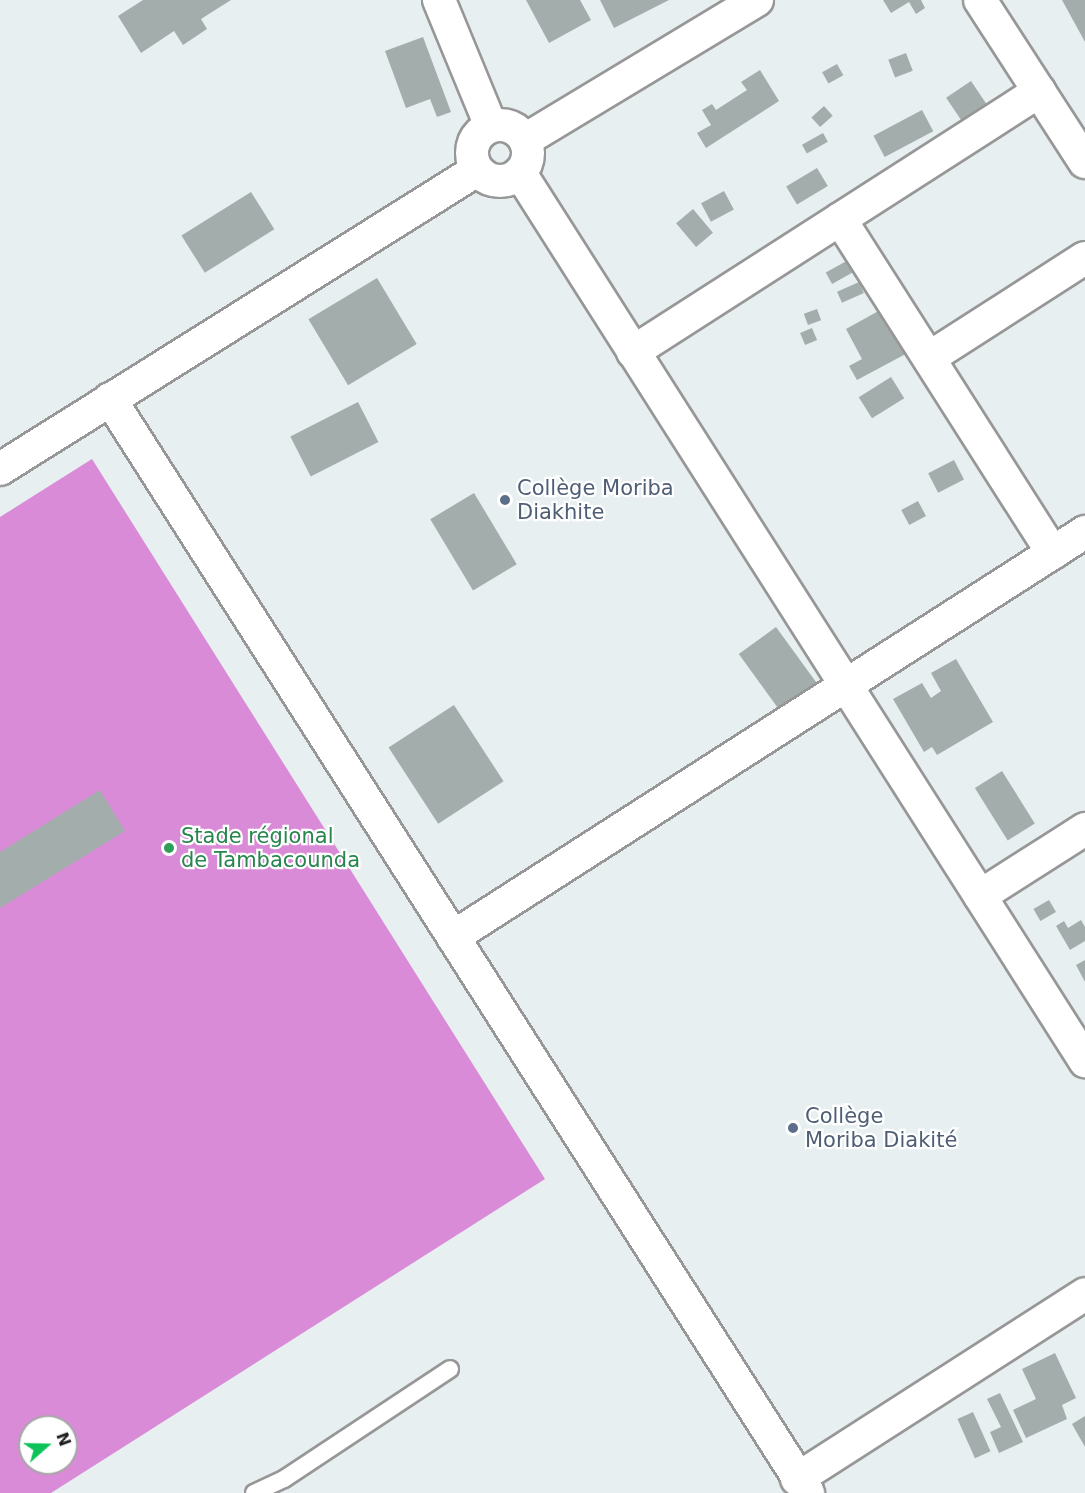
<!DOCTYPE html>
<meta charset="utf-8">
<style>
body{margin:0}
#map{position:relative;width:1085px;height:1493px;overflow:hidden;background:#e7eff0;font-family:"DejaVu Sans",sans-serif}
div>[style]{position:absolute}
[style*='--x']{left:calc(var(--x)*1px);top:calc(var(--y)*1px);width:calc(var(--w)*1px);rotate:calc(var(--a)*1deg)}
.pitch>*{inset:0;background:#da8bd7}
.building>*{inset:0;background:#a3aeac;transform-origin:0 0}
.roads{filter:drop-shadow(2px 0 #979797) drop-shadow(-2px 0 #979797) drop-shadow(0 2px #979797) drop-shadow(0 -2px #979797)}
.lane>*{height:16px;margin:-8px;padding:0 8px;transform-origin:8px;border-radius:8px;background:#fff}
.street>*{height:32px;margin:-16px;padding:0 16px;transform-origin:16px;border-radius:16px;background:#fff}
.street>.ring{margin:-16px;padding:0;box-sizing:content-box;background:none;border:32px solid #fff;border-radius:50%}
.dots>*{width:16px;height:16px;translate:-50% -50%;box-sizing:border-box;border:3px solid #fff;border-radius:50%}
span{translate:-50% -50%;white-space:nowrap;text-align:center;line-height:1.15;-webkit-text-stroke:4.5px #fff;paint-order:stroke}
.service-label{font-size:21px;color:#4e5e75}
.left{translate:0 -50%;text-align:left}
.leisure-label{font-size:21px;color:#27864d}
.north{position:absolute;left:18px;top:1415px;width:60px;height:60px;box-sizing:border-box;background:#fff;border:2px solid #a6a6a6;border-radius:50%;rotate:70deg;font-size:16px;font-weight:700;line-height:24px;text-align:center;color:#202020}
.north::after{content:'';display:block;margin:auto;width:21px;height:27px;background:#0dc359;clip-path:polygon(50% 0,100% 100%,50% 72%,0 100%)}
</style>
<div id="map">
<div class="pitch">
<i style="clip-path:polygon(evenodd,92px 459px,545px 1179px,51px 1493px,0 1493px,0 517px,92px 459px,30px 1427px,66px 1427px,66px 1463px,30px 1463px,30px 1427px)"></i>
</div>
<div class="building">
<i style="clip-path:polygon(143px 0,231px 0,201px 19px,207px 29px,183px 45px,174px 31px,141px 53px,118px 16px)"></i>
<i style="clip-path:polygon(526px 0,580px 0,591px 20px,549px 43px)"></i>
<i style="clip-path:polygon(600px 0,669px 0,614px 28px)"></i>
<i style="clip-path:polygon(883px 0,921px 0,925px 8px,916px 14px,909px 2px,891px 13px)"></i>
<i style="clip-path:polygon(1062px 0,1085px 0,1085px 42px)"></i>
<i style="clip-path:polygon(423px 37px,451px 112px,437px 117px,430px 99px,406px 108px,385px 51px)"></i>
<i style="left:906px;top:53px;width:19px;height:19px;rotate:69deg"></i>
<i style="left:837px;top:64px;width:13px;height:17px;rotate:61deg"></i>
<i style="clip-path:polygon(760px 70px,779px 101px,706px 148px,697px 133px,711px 125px,702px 110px,712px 104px,716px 110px,747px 90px,741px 82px)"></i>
<i style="left:971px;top:81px;width:34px;height:30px;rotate:56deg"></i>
<i style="left:824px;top:106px;width:13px;height:17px;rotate:48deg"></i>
<i style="left:922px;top:110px;width:24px;height:55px;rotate:62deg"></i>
<i style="left:823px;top:133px;width:10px;height:24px;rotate:61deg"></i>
<i style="left:817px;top:168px;width:21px;height:36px;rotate:59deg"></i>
<i style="left:724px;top:191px;width:21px;height:26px;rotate:62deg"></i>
<i style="left:251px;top:192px;width:44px;height:82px;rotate:58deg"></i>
<i style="left:693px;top:209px;width:31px;height:22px;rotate:50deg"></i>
<i style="left:852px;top:258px;width:13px;height:30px;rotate:61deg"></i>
<i style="left:377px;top:278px;width:77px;height:80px;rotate:59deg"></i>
<i style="left:859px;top:282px;width:12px;height:24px;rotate:66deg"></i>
<i style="clip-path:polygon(891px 304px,915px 349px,857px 380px,849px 366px,862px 359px,846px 329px)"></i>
<i style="left:817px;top:309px;width:12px;height:14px;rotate:70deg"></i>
<i style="left:812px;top:328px;width:13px;height:13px;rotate:67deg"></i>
<i style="left:891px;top:377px;width:25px;height:38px;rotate:58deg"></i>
<i style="left:358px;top:402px;width:45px;height:76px;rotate:63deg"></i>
<i style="left:954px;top:460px;width:22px;height:29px;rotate:63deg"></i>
<i style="left:474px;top:493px;width:83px;height:51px;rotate:59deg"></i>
<i style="left:918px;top:501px;width:17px;height:19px;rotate:62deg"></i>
<i style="left:776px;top:627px;width:82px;height:46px;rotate:54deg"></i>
<i style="clip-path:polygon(956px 659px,993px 722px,937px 755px,932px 747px,924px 752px,893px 699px,922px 683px,931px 698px,941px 691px,931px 673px)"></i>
<i style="left:454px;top:705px;width:91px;height:78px;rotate:57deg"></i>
<i style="left:1002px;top:771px;width:62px;height:32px;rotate:58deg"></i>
<i style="clip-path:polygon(100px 790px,125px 831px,0 908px,0 852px)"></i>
<i style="left:1049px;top:900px;width:14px;height:18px;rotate:60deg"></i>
<i style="clip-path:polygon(1081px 920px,1085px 927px,1085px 941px,1070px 950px,1056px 926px,1064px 921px,1068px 928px)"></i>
<i style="clip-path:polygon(1085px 960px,1085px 982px,1076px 965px)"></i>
<i style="clip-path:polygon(1055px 1353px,1076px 1398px,1062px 1405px,1067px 1419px,1026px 1438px,1013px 1410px,1036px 1399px,1022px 1369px)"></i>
<i style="clip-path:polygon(1000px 1393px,1023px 1442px,999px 1453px,990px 1432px,1001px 1427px,987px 1399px)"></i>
<i style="left:973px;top:1412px;width:43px;height:17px;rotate:66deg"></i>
<i style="clip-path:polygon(1085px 1416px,1085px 1447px,1072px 1424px)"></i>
</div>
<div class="roads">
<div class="lane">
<i style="--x:254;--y:1493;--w:33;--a:-25"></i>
<i style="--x:284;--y:1479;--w:199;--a:-33.5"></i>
</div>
<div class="street">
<i style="--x:439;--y:0;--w:136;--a:67.6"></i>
<i style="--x:980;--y:0;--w:193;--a:57.1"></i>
<i class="ring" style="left:472px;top:125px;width:24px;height:24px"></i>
<i style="--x:525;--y:140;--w:271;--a:-31.1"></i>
<i style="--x:520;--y:173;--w:1053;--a:57.53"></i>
<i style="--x:840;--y:219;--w:396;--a:57.5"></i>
<i style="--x:633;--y:352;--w:483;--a:-32.7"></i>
<i style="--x:929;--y:358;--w:185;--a:-32.7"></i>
<i style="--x:110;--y:399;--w:1298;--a:57.46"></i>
<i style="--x:0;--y:469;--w:563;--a:-32.08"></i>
<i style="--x:980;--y:896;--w:125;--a:-32.5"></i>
<i style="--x:453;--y:937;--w:751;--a:-32.65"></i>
<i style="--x:797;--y:1479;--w:342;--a:-32.7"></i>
</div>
</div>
<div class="dots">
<i style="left:505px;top:500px;background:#5c6f8a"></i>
<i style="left:169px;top:848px;background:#2e9e5b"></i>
<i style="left:793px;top:1128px;background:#5c6f8a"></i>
</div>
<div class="service-label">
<span class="left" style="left:517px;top:500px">Collège Moriba<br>Diakhite</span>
<span class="left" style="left:805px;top:1128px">Collège<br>Moriba Diakité</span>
</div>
<div class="leisure-label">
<span class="left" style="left:181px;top:848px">Stade régional<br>de Tambacounda</span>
</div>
<div class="north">N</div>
</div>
